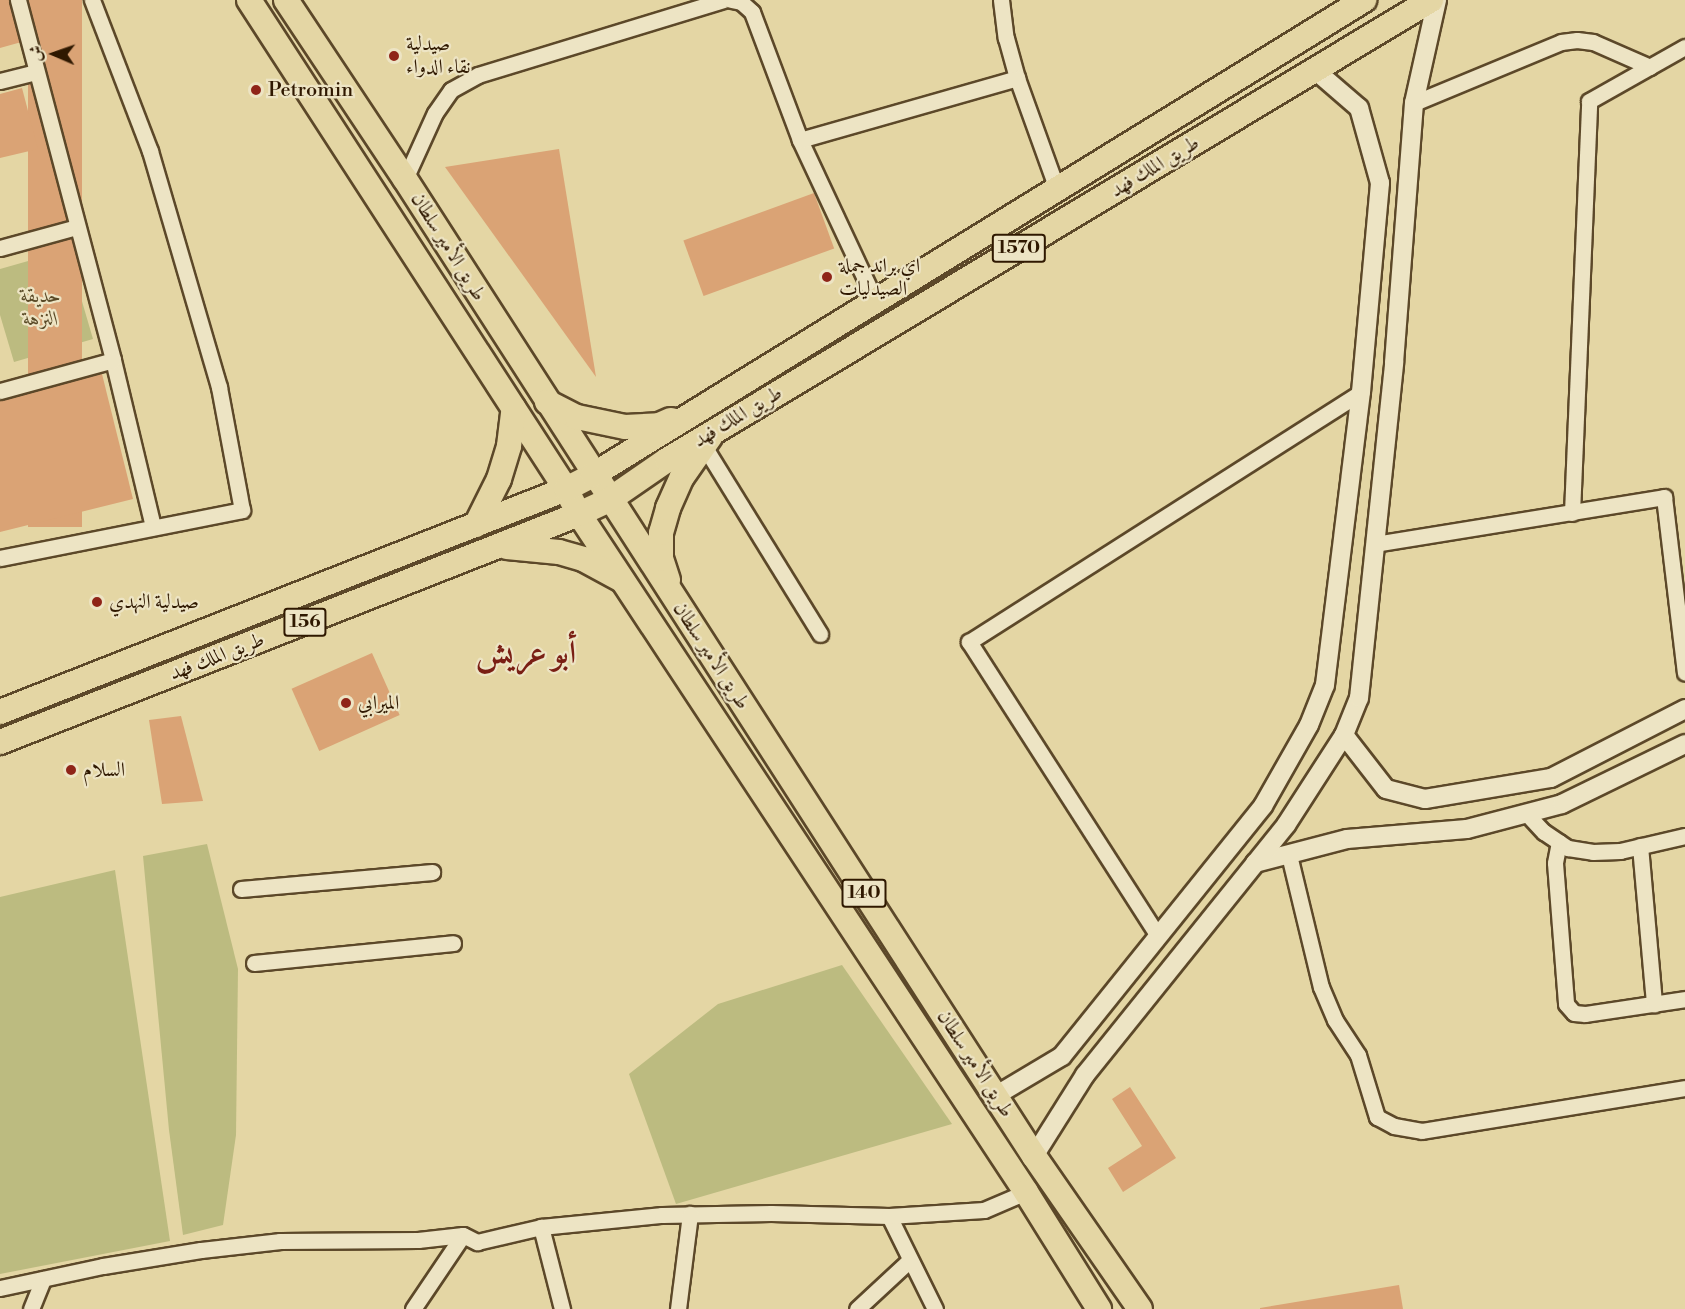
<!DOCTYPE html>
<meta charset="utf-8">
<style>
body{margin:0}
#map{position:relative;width:1685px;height:1309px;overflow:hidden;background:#e4d6a4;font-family:"Libre Bodoni",Amiri,serif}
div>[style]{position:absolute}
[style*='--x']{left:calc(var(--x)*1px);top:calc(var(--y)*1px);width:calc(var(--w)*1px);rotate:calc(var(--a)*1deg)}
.green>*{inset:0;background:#bcbb80}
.building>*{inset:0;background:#daa375;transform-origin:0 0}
.roads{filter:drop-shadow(2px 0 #5c4829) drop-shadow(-2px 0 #5c4829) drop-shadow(0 2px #5c4829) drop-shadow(0 -2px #5c4829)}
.minor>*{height:15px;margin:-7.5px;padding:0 7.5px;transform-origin:7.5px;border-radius:7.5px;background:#ede4c4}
.tertiary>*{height:18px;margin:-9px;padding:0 9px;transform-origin:9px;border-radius:9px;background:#ede4c4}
.trunk>*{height:24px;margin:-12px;padding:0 12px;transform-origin:12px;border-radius:12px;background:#e4d6a4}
.dots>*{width:16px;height:16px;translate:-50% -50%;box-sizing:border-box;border:3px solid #ede4c4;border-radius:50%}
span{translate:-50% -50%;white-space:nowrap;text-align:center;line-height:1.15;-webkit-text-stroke:4.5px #ede4c4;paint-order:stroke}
.shield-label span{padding:2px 4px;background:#ede4c4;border:2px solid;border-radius:4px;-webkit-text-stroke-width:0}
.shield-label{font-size:18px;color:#2f1800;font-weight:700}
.poi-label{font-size:20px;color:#2f1800}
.left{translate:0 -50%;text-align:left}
.street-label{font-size:20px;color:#2f1800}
.park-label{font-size:20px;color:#594926;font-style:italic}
.town-label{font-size:32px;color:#7a1f14;font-weight:700}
.north{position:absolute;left:24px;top:24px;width:60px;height:60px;-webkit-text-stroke:4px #ede4c4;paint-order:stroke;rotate:272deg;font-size:16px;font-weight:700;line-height:24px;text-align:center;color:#2f1800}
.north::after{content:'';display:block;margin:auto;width:21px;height:27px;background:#2f1800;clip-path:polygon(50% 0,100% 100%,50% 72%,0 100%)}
</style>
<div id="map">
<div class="green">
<i style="clip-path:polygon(67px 250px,93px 339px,14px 362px,0 315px,0 269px)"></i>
<i style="clip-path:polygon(207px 844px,238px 969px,236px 1135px,223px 1225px,183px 1235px,169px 1130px,143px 856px)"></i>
<i style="clip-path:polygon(115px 870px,170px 1241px,0 1274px,0 897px)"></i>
<i style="clip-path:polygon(842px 965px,952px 1124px,676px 1204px,629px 1074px,718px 1004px)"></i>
</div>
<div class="building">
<i style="clip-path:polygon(0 0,13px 0,25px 41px,0 48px)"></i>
<i style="left:28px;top:0;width:54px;height:527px"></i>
<i style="clip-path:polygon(22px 88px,38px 149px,0 158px,0 94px)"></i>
<i style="clip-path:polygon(559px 149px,596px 377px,445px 167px)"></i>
<i style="left:814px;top:193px;width:59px;height:139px;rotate:70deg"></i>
<i style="clip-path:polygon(102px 374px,133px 499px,0 532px,0 399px)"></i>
<i style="left:372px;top:653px;width:68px;height:88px;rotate:66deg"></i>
<i style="clip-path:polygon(181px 716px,203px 801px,162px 804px,149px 720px)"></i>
<i style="clip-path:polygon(1130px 1087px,1176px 1158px,1123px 1192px,1108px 1168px,1142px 1146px,1112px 1099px)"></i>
<i style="clip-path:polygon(1399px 1285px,1403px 1309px,1260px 1309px,1260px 1308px)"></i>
</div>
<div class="roads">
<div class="minor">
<i style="--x:18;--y:0;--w:372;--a:75.2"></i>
<i style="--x:113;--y:360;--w:172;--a:76.5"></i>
<i style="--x:731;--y:0;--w:10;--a:11"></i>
<i style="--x:741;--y:2;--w:15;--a:42"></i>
<i style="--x:752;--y:12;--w:137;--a:69.4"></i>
<i style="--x:800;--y:140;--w:177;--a:64.9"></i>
<i style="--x:1001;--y:0;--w:38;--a:83"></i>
<i style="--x:1006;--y:38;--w:41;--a:74.6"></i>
<i style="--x:1017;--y:78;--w:118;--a:70.2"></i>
<i style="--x:0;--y:81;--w:37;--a:-14"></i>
<i style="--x:1414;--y:103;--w:159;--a:-22.5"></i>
<i style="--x:1561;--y:42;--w:16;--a:-7"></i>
<i style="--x:1577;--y:40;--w:16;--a:7"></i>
<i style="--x:1593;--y:42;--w:62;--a:23.7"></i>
<i style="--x:800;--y:140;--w:226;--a:-15.9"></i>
<i style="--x:405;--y:179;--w:72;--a:-65.6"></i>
<i style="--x:435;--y:113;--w:28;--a:-55"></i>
<i style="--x:451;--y:90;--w:31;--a:-29"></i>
<i style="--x:478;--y:75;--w:256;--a:-17"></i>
<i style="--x:0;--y:248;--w:80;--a:-15.3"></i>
<i style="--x:0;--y:391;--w:117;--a:-15.3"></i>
<i style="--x:704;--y:446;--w:221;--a:58.3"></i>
<i style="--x:1572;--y:513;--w:412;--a:-87.6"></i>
<i style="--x:1589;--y:101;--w:110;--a:-29.4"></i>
<i style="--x:1375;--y:544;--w:293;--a:-9.2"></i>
<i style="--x:1664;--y:497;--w:177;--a:83.2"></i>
<i style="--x:0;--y:558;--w:247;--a:-11.2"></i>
<i style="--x:242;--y:510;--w:125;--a:-100.6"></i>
<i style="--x:219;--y:387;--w:246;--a:-106.3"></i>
<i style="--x:150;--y:151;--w:162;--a:-111"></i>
<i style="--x:1526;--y:813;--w:26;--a:47"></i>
<i style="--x:1544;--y:832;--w:29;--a:34"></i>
<i style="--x:1568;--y:848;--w:25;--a:9"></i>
<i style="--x:1593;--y:852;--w:27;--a:-2"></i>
<i style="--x:1620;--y:851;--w:67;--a:-13"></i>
<i style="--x:1559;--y:842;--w:21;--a:101"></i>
<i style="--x:1555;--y:863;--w:141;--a:85.5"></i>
<i style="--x:1566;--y:1004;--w:12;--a:48"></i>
<i style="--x:1574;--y:1013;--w:11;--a:5"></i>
<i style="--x:1585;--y:1014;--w:101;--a:-8.5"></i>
<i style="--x:1640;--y:846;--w:159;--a:84.9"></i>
<i style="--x:1289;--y:855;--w:136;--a:76.4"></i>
<i style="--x:1321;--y:987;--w:36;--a:67"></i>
<i style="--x:1335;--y:1020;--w:42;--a:56.7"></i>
<i style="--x:1358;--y:1055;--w:65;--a:73"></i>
<i style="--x:1377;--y:1117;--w:19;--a:28"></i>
<i style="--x:1394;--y:1126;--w:28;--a:10"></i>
<i style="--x:1422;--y:1131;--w:266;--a:-9.3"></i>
<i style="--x:241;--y:889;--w:192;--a:-5.1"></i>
<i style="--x:1158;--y:936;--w:350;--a:-122.7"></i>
<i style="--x:969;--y:642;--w:465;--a:-32.5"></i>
<i style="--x:254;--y:963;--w:200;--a:-5.7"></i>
<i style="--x:889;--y:1216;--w:104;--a:63.7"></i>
<i style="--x:541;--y:1227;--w:85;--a:75.6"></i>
<i style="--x:0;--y:1288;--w:105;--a:-12.1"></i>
<i style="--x:103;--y:1266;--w:99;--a:-9.3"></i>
<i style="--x:201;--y:1250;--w:80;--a:-6.5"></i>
<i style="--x:280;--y:1241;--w:138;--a:-0.4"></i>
<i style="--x:418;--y:1240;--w:45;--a:-6.3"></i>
<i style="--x:463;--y:1235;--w:16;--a:27"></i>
<i style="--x:477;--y:1242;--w:66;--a:-13.2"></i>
<i style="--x:541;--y:1227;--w:122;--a:-5.7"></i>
<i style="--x:662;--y:1215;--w:109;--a:-1.1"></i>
<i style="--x:771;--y:1213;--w:118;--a:1.5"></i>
<i style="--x:889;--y:1216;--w:95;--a:-3.6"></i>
<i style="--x:984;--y:1210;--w:46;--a:-23.2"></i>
<i style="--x:31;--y:1309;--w:32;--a:-68"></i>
<i style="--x:413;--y:1309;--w:89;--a:-56"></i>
<i style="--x:678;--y:1309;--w:96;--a:-82.8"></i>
<i style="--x:857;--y:1309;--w:72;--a:-42.8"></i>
</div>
<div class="tertiary">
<i style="--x:1344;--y:735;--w:68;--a:52.1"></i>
<i style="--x:1386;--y:789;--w:40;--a:14.4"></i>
<i style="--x:1425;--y:799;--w:128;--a:-9.5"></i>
<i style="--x:1551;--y:778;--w:151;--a:-27.2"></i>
<i style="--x:1255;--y:863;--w:95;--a:-14.6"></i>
<i style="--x:1347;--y:839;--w:120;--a:-4.8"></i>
<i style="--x:1467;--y:829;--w:98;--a:-14.7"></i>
<i style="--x:1562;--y:804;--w:137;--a:-26"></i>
<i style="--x:995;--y:1096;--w:78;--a:-30.8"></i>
<i style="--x:1062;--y:1056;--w:321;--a:-51.2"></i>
<i style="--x:1263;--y:806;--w:93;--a:-60.4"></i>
<i style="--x:1309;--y:725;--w:43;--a:-68.2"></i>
<i style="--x:1325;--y:685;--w:295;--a:-83"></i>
<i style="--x:1361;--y:392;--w:210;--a:-84.8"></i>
<i style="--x:1380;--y:183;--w:78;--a:-105.6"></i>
<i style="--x:1359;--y:108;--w:58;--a:-139.2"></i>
<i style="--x:1034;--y:1156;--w:96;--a:-57.8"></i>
<i style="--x:1085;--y:1075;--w:321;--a:-51.2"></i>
<i style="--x:1286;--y:825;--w:107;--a:-57.2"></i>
<i style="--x:1344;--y:735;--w:40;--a:-68"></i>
<i style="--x:1359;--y:698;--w:337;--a:-84"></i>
<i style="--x:1394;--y:363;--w:261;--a:-85.6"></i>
<i style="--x:1414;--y:103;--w:106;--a:-77.4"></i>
</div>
<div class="trunk">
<i style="--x:249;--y:0;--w:583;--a:57.05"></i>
<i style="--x:566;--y:489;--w:28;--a:63"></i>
<i style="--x:579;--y:514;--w:812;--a:56.6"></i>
<i style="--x:1026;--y:1192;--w:138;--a:58"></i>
<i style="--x:286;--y:0;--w:215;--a:56.4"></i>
<i style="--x:405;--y:179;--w:1162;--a:57.23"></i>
<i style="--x:1034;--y:1156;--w:186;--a:55.3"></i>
<i style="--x:547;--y:402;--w:34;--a:27"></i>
<i style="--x:577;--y:417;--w:49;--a:11.8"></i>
<i style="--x:625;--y:427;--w:34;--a:-3"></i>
<i style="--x:659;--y:425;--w:13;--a:-23"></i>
<i style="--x:476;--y:525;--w:51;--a:-63.4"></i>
<i style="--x:499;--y:479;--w:34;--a:-73"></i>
<i style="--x:509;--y:446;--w:38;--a:-83"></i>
<i style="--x:507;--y:547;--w:52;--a:5.5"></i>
<i style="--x:559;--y:552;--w:25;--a:16"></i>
<i style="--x:583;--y:559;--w:44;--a:28.3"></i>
<i style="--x:668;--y:580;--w:22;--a:-108"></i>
<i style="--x:661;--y:559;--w:26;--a:-90"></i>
<i style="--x:661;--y:533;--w:26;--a:-74"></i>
<i style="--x:668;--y:508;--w:34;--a:-66"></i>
<i style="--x:682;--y:477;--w:49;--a:-55"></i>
<i style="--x:0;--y:712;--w:608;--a:-21.5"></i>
<i style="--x:566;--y:489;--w:30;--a:-27"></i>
<i style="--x:593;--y:475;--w:906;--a:-31.64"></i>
<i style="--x:0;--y:742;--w:622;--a:-21.49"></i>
<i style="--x:579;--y:514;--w:33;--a:-25"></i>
<i style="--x:609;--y:500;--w:70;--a:-34.6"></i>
<i style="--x:667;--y:460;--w:892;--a:-31.05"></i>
</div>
</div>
<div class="dots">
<i style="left:394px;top:56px;background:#8f2418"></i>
<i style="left:256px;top:90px;background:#8f2418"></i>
<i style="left:827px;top:277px;background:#8f2418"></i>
<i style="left:97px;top:602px;background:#8f2418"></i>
<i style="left:346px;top:703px;background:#8f2418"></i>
<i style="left:71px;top:770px;background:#8f2418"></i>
</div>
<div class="shield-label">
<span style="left:1019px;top:248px">1570</span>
<span style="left:305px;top:622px">156</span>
<span style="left:864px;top:893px">140</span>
</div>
<div class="poi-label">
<span class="left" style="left:406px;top:56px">صيدلية<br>نقاء الدواء</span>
<span class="left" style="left:268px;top:90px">Petromin</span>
<span class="left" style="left:839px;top:278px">اي براند جملة<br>الصيدليات</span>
<span class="left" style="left:109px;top:602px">صيدلية النهدي</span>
<span class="left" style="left:358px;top:703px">الميرابي</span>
<span class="left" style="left:83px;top:770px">السلام</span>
</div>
<div class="street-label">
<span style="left:1155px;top:167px;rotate:-31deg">طريق الملك فهد</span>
<span style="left:448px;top:247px;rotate:58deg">طريق الأمير سلطان</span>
<span style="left:738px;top:417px;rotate:-31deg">طريق الملك فهد</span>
<span style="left:711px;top:656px;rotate:57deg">طريق الأمير سلطان</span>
<span style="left:217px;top:657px;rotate:-21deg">طريق الملك فهد</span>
<span style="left:975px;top:1064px;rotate:57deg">طريق الأمير سلطان</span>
</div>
<div class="park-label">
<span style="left:41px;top:308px">حديقة<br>النزهة</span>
</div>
<div class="town-label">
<span style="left:526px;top:653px">أبو عريش</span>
</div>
<div class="north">ش</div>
</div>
